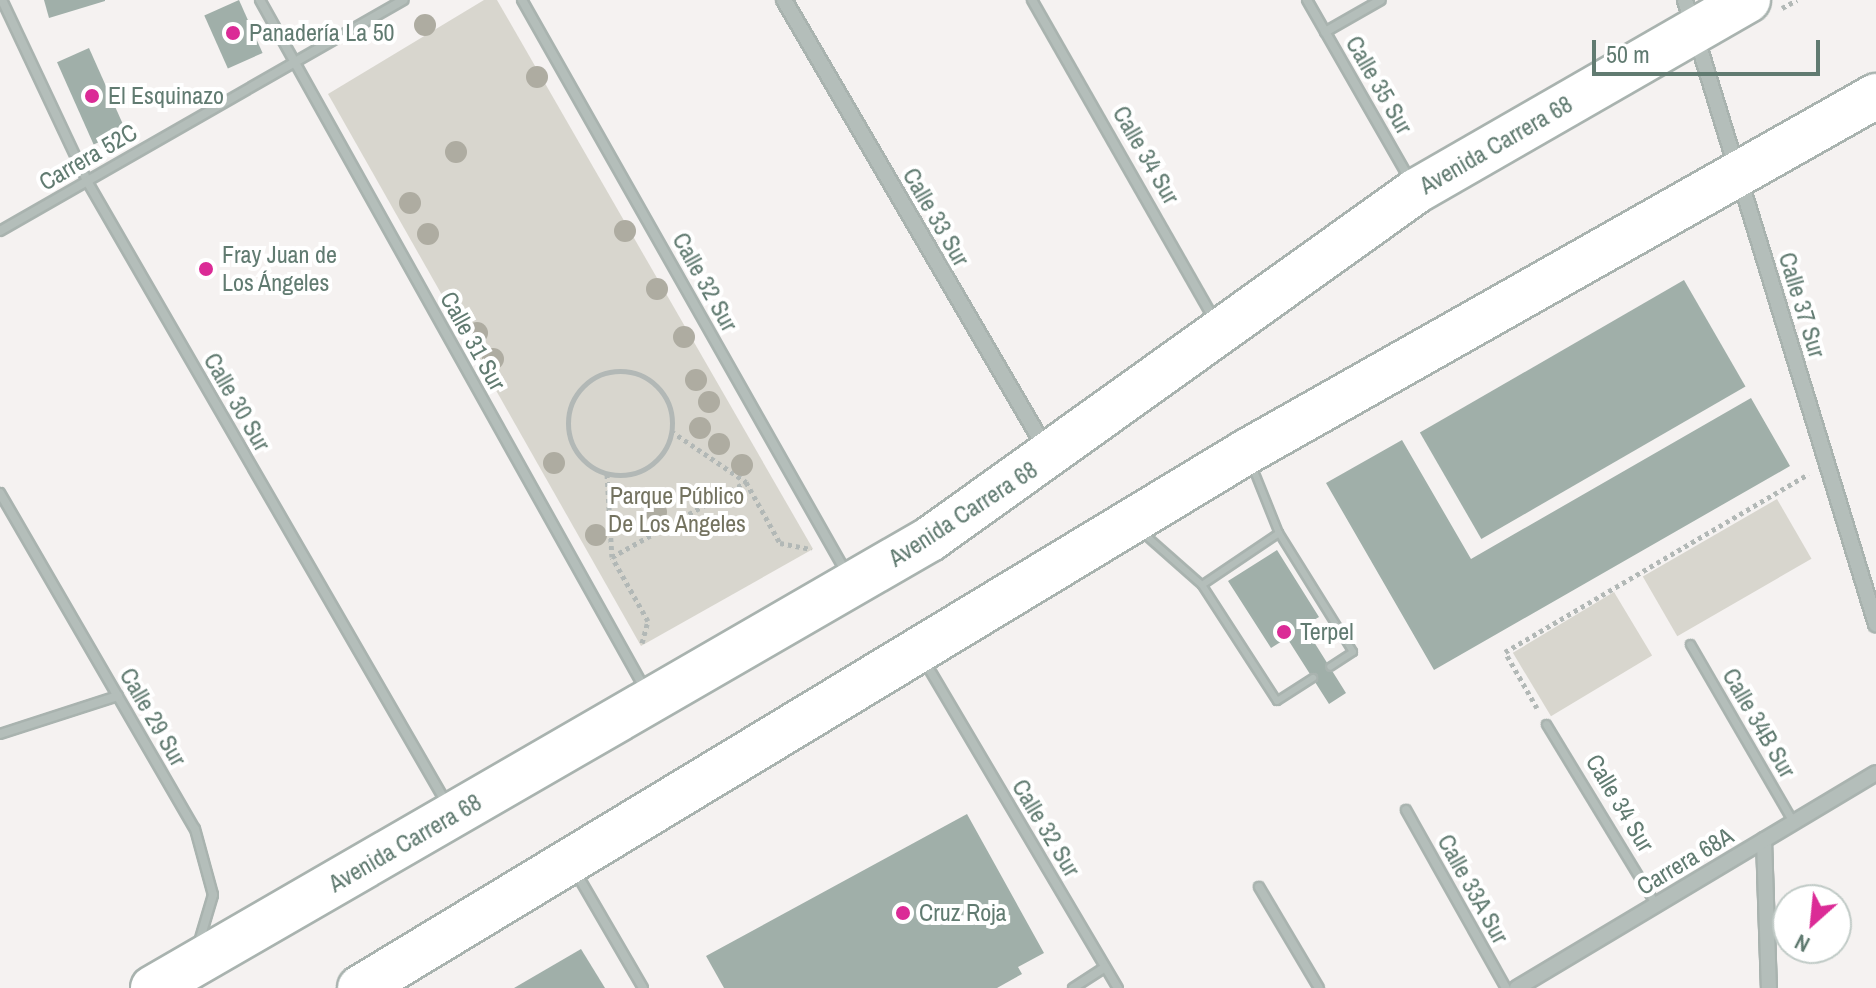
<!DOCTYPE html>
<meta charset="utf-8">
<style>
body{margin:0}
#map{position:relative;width:1876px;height:988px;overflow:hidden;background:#f5f2f1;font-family:"Archivo Narrow",sans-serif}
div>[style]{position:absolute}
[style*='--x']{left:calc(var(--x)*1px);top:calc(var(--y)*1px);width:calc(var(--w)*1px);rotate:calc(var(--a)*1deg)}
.green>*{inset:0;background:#d8d6ce;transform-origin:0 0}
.building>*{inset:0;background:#a0afa9;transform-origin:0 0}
.path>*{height:5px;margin-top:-2.5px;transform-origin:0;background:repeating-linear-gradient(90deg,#b2b8b6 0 4px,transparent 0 8px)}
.path>.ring{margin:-2.5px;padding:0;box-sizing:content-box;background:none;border:5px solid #b2b8b6;border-radius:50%}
.roads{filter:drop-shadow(2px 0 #a9b3af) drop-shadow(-2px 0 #a9b3af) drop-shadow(0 2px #a9b3af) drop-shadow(0 -2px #a9b3af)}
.service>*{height:6px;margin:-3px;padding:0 3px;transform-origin:3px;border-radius:3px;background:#b4beba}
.pedestrian>*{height:7px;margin:-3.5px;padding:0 3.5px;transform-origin:3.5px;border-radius:3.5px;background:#b4beba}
.minor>*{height:8px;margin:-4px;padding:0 4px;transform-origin:4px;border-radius:4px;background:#b4beba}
.tertiary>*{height:14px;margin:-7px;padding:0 7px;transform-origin:7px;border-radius:7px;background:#b4beba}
.primary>*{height:44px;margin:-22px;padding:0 22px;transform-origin:22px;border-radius:22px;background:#fff}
.trees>*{width:22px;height:22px;margin:-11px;border-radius:50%;background:#aeaca1}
.dots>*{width:22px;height:22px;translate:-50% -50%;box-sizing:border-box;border:4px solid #fff;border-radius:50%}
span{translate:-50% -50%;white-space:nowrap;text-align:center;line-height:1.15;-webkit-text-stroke:8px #fff;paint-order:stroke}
.poi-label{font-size:24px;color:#617b71}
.left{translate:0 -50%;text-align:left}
.street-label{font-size:24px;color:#617b71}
.park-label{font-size:24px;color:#747360}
.north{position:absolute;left:1772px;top:884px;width:80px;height:80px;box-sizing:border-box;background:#fff;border:2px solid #c0cac6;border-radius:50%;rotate:207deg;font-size:22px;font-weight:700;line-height:32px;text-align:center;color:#617b71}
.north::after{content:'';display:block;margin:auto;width:28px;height:36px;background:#db2b96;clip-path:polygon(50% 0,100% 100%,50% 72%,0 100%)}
.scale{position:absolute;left:1592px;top:40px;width:228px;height:36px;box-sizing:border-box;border:4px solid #617b71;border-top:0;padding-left:10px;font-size:24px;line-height:28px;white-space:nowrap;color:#617b71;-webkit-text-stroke:6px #fff;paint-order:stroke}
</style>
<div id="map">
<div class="green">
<i style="clip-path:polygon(484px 0,497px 0,813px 549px,641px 646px,328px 94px)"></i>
<i style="left:1777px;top:499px;width:69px;height:155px;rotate:60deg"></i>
<i style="left:1614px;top:592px;width:74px;height:118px;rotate:59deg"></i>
</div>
<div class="building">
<i style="clip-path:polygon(44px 0,105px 0,105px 1px,49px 18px)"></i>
<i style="left:239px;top:0;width:58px;height:38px;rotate:66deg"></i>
<i style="left:89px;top:48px;width:90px;height:35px;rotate:66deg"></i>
<i style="left:1684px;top:280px;width:123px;height:305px;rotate:60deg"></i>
<i style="clip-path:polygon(1751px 398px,1790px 466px,1434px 670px,1326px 483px,1402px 440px,1471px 559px)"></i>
<i style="clip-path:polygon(1277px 550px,1319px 617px,1304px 626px,1346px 693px,1329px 704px,1287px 638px,1271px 648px,1228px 581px)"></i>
<i style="clip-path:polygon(967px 814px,1044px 953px,1018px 967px,1022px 974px,997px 988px,724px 988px,706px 956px)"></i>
<i style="clip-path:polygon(581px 949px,605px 988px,514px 988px)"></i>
</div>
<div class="path">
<i style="--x:1782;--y:8;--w:17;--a:-28"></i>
<i class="ring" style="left:568px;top:371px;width:99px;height:99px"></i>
<i style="--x:671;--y:431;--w:91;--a:34.2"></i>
<i style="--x:607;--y:474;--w:83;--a:86.6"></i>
<i style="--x:642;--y:643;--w:23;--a:-75"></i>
<i style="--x:648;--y:621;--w:73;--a:-119.4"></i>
<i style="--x:612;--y:557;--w:154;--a:-29.2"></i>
<i style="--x:746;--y:482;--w:70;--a:60.9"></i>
<i style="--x:780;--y:543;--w:32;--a:11"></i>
<i style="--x:1537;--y:708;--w:64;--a:-119.7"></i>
<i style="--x:1505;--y:652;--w:352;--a:-30.4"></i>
</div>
<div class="roads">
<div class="service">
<i style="--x:1252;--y:466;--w:72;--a:68.1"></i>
<i style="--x:1279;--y:533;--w:140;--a:58.1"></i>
<i style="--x:1353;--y:652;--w:27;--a:147"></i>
<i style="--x:1143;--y:533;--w:79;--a:41.4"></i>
<i style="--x:1202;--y:585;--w:138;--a:57.1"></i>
<i style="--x:1277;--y:701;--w:43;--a:-32.6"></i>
<i style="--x:1202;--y:585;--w:93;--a:-34"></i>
</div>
<div class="pedestrian">
<i style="--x:1690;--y:644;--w:206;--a:59.9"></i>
<i style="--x:1546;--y:724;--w:212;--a:58.7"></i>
</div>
<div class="minor">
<i style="--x:2;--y:0;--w:200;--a:64.8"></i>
<i style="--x:87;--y:181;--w:720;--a:59.98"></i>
<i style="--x:260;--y:0;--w:792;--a:60.81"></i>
<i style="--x:522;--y:0;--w:660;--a:60.48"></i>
<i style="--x:1032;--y:0;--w:367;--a:60.3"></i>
<i style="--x:1307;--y:0;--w:207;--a:60.2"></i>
<i style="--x:1325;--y:32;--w:64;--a:-29.7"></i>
<i style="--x:0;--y:231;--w:465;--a:-29.8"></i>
<i style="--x:0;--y:493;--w:388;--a:59.9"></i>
<i style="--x:195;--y:829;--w:68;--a:74.7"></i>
<i style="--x:213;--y:895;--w:49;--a:106.6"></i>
<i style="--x:925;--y:662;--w:379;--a:59.4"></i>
<i style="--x:0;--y:734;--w:124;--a:-17.9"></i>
<i style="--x:1406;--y:810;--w:204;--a:60.7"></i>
<i style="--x:575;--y:871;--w:135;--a:59.8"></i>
<i style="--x:1259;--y:887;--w:117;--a:59.3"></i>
<i style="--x:1073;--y:988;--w:38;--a:-33"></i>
</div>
<div class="tertiary">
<i style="--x:784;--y:0;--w:520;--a:59.74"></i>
<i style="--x:1685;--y:0;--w:653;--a:72.98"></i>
<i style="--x:1764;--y:840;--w:148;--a:88.1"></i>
<i style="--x:1517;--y:988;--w:418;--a:-30.9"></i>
</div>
<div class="primary">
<i style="--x:153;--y:988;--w:897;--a:-30.02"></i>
<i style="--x:930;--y:539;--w:598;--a:-35.6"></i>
<i style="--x:1416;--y:191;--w:383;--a:-29.9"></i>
<i style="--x:360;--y:988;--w:1036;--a:-31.17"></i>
<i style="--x:1246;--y:452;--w:724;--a:-29.47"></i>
</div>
</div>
<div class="trees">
<i style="left:425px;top:25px"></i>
<i style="left:537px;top:77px"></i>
<i style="left:456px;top:152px"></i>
<i style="left:410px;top:203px"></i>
<i style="left:625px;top:231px"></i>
<i style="left:428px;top:234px"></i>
<i style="left:657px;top:289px"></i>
<i style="left:477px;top:333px"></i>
<i style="left:684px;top:337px"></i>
<i style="left:493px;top:359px"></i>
<i style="left:696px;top:380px"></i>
<i style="left:709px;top:402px"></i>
<i style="left:700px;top:428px"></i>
<i style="left:719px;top:444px"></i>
<i style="left:554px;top:463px"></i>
<i style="left:742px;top:465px"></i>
<i style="left:656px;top:512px"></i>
<i style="left:596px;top:535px"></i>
</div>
<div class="dots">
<i style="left:233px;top:33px;background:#db2b96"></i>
<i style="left:92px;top:96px;background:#db2b96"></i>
<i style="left:206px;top:269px;background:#db2b96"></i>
<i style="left:1284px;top:632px;background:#db2b96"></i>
<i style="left:903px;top:913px;background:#db2b96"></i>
</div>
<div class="poi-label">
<span class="left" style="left:249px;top:33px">Panadería La 50</span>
<span class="left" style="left:108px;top:96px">El Esquinazo</span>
<span class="left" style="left:222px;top:269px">Fray Juan de<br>Los Ángeles</span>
<span class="left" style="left:1300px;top:632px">Terpel</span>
<span class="left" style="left:919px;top:913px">Cruz Roja</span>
</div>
<div class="street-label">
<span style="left:1379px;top:85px;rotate:60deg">Calle 35 Sur</span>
<span style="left:1496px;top:145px;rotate:-30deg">Avenida Carrera 68</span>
<span style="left:1146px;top:155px;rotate:60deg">Calle 34 Sur</span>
<span style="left:88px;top:157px;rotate:-30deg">Carrera 52C</span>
<span style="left:936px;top:217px;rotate:60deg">Calle 33 Sur</span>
<span style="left:705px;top:282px;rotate:61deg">Calle 32 Sur</span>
<span style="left:1802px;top:305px;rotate:73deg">Calle 37 Sur</span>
<span style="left:473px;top:341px;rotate:61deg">Calle 31 Sur</span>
<span style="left:237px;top:402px;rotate:60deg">Calle 30 Sur</span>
<span style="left:963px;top:514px;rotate:-33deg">Avenida Carrera 68</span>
<span style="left:153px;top:717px;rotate:60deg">Calle 29 Sur</span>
<span style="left:1759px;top:723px;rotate:60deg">Calle 34B Sur</span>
<span style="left:1620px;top:803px;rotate:59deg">Calle 34 Sur</span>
<span style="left:1046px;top:828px;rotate:59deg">Calle 32 Sur</span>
<span style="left:405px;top:843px;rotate:-30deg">Avenida Carrera 68</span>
<span style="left:1685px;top:861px;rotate:-31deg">Carrera 68A</span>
<span style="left:1473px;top:889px;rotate:61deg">Calle 33A Sur</span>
</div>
<div class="park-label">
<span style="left:677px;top:510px">Parque Público<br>De Los Angeles</span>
</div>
<div class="north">N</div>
<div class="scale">50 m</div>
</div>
